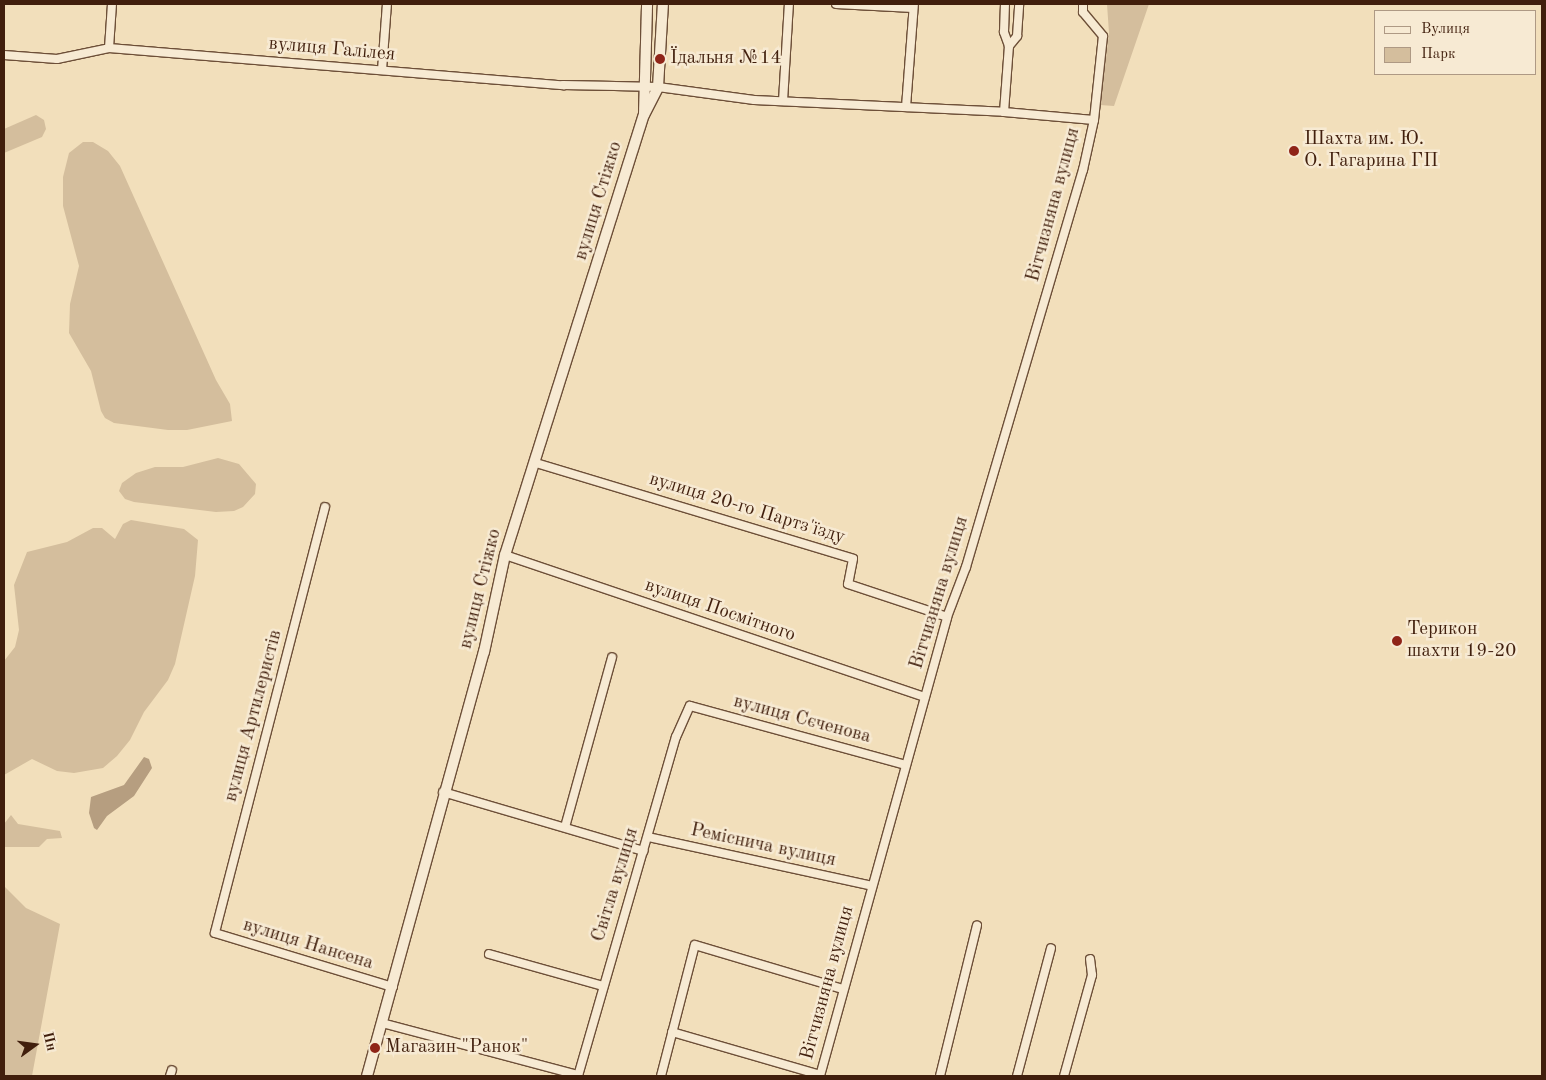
<!DOCTYPE html>
<meta charset="utf-8">
<style>
body{margin:0}
#map{position:relative;width:1546px;height:1080px;overflow:hidden;background:#f2dfbb;font-family:"Old Standard TT",serif}
div>[style]{position:absolute}
[style*='--x']{left:calc(var(--x)*1px);top:calc(var(--y)*1px);width:calc(var(--w)*1px);rotate:calc(var(--a)*1deg)}
.green>*{inset:0;background:#d4be9d}
.water>*{inset:0;background:#b69e80}
.roads{filter:drop-shadow(1px 0 #6d4f38) drop-shadow(-1px 0 #6d4f38) drop-shadow(0 1px #6d4f38) drop-shadow(0 -1px #6d4f38)}
.minor>*{height:8px;margin:-4px;padding:0 4px;transform-origin:4px;border-radius:4px;background:#f7ead3}
.tertiary>*{height:10px;margin:-5px;padding:0 5px;transform-origin:5px;border-radius:5px;background:#f7ead3}
.dots>*{width:14px;height:14px;translate:-50% -50%;box-sizing:border-box;border:2px solid #f7ead3;border-radius:50%}
span{translate:-50% -50%;white-space:nowrap;text-align:center;line-height:1.15;-webkit-text-stroke:5px #f7ead3;paint-order:stroke}
.street-label{font-size:19px;color:#411f0d}
.poi-label{font-size:19px;color:#411f0d}
.left{translate:0 -50%;text-align:left}
.frame{position:absolute;inset:0;border:5px solid #411f0d;pointer-events:none}
.legend{position:absolute;left:1374px;top:10px;width:162px;height:65px;box-sizing:border-box;background:#f7ead3;border:1px solid #ae9984;margin:0;padding:6px 9px;list-style:none;font-size:15px;color:#411f0d}
.legend li{display:flex;align-items:center;gap:10px;height:25px}
.legend b{width:25px;border:1px solid #ae9984}
.north{position:absolute;left:10px;top:1020px;width:50px;height:50px;-webkit-text-stroke:4px #f7ead3;paint-order:stroke;rotate:76deg;font-size:14px;font-weight:700;line-height:20px;text-align:center;color:#411f0d}
.north::after{content:'';display:block;margin:auto;width:18px;height:22px;background:#411f0d;clip-path:polygon(50% 0,100% 100%,50% 72%,0 100%)}
</style>
<div id="map">
<div class="green">
<i style="clip-path:polygon(1107px 4px,1149px 4px,1114px 106px,1100px 105px,1109px 33px)"></i>
<i style="clip-path:polygon(36px 115px,44px 120px,46px 129px,42px 137px,4px 153px,4px 129px)"></i>
<i style="clip-path:polygon(83px 142px,93px 142px,108px 151px,120px 166px,216px 380px,230px 404px,232px 421px,187px 430px,168px 430px,114px 423px,105px 418px,101px 411px,91px 371px,69px 333px,70px 304px,79px 266px,63px 206px,63px 177px,69px 153px)"></i>
<i style="clip-path:polygon(218px 458px,239px 464px,256px 484px,255px 494px,243px 507px,234px 511px,216px 512px,134px 502px,125px 499px,119px 491px,122px 483px,136px 473px,155px 467px,183px 467px)"></i>
<i style="clip-path:polygon(131px 520px,184px 529px,198px 540px,195px 576px,175px 664px,168px 680px,144px 712px,130px 740px,117px 756px,103px 768px,74px 773px,57px 771px,32px 759px,4px 775px,4px 661px,15px 647px,19px 630px,14px 585px,27px 552px,67px 542px,93px 528px,102px 528px,115px 539px,123px 524px)"></i>
<i style="clip-path:polygon(11px 815px,18px 824px,60px 831px,62px 838px,47px 839px,39px 847px,4px 847px,4px 824px)"></i>
<i style="clip-path:polygon(4px 886px,26px 908px,60px 924px,32px 1076px,4px 1076px)"></i>
</div>
<div class="water">
<i style="clip-path:polygon(144px 757px,149px 759px,152px 768px,134px 796px,107px 816px,97px 830px,94px 828px,89px 813px,91px 797px,124px 785px)"></i>
</div>
<div class="roads">
<div class="minor">
<i style="--x:836;--y:4;--w:77;--a:3"></i>
<i style="--x:1009;--y:46;--w:13;--a:-51"></i>
<i style="--x:1017;--y:36;--w:32;--a:-86"></i>
<i style="--x:109;--y:48;--w:44;--a:-86.1"></i>
<i style="--x:4;--y:55;--w:53;--a:4.3"></i>
<i style="--x:57;--y:59;--w:53;--a:-11.9"></i>
<i style="--x:109;--y:48;--w:456;--a:4.7"></i>
<i style="--x:563;--y:85;--w:95;--a:1.2"></i>
<i style="--x:658;--y:87;--w:97;--a:7.7"></i>
<i style="--x:754;--y:100;--w:250;--a:2.7"></i>
<i style="--x:1004;--y:112;--w:90;--a:5.1"></i>
<i style="--x:382;--y:70;--w:66;--a:-85.7"></i>
<i style="--x:783;--y:101;--w:97;--a:-86.5"></i>
<i style="--x:906;--y:107;--w:103;--a:-85.6"></i>
<i style="--x:1004;--y:112;--w:66;--a:-85.7"></i>
<i style="--x:1009;--y:46;--w:15;--a:-110"></i>
<i style="--x:1004;--y:32;--w:28;--a:-88"></i>
<i style="--x:536;--y:463;--w:331;--a:16.8"></i>
<i style="--x:853;--y:559;--w:25;--a:101"></i>
<i style="--x:848;--y:584;--w:104;--a:18.4"></i>
<i style="--x:325;--y:507;--w:440;--a:104.5"></i>
<i style="--x:215;--y:933;--w:186;--a:16.9"></i>
<i style="--x:505;--y:555;--w:443;--a:18.7"></i>
<i style="--x:443;--y:792;--w:209;--a:16.4"></i>
<i style="--x:565;--y:827;--w:176;--a:-74.5"></i>
<i style="--x:648;--y:837;--w:229;--a:12.3"></i>
<i style="--x:489;--y:954;--w:118;--a:15.7"></i>
<i style="--x:382;--y:1023;--w:203;--a:14.9"></i>
<i style="--x:672;--y:1032;--w:154;--a:16.2"></i>
<i style="--x:170;--y:1076;--w:6;--a:-72"></i>
<i style="--x:578;--y:1076;--w:353;--a:-73.9"></i>
<i style="--x:676;--y:737;--w:34;--a:-66"></i>
<i style="--x:690;--y:706;--w:223;--a:15.3"></i>
<i style="--x:661;--y:1076;--w:135;--a:-75.5"></i>
<i style="--x:695;--y:945;--w:154;--a:16.6"></i>
<i style="--x:820;--y:1076;--w:476;--a:-74.5"></i>
<i style="--x:947;--y:617;--w:53;--a:-69.2"></i>
<i style="--x:966;--y:567;--w:414;--a:-73.6"></i>
<i style="--x:1083;--y:170;--w:51;--a:-77.6"></i>
<i style="--x:1094;--y:120;--w:84;--a:-83.9"></i>
<i style="--x:1103;--y:36;--w:31;--a:-130"></i>
<i style="--x:1083;--y:12;--w:8;--a:-90"></i>
<i style="--x:940;--y:1076;--w:155;--a:-76.2"></i>
<i style="--x:1017;--y:1076;--w:132;--a:-75.1"></i>
<i style="--x:1064;--y:1076;--w:105;--a:-74.5"></i>
<i style="--x:1092;--y:975;--w:16;--a:-97"></i>
</div>
<div class="tertiary">
<i style="--x:644;--y:114;--w:110;--a:-88.4"></i>
<i style="--x:367;--y:1076;--w:440;--a:-74.6"></i>
<i style="--x:484;--y:652;--w:99;--a:-77.8"></i>
<i style="--x:505;--y:555;--w:461;--a:-72.5"></i>
<i style="--x:644;--y:115;--w:31;--a:-63"></i>
<i style="--x:658;--y:87;--w:83;--a:-86.6"></i>
</div>
</div>
<div class="dots">
<i style="left:660px;top:59px;background:#8f2418"></i>
<i style="left:1294px;top:151px;background:#8f2418"></i>
<i style="left:1397px;top:641px;background:#8f2418"></i>
<i style="left:375px;top:1048px;background:#8f2418"></i>
</div>
<div class="street-label">
<span style="left:332px;top:50px;rotate:5deg">вулиця Галілея</span>
<span style="left:599px;top:201px;rotate:-73deg">вулиця Стіжко</span>
<span style="left:1054px;top:205px;rotate:-75deg">Вітчизняна вулиця</span>
<span style="left:747px;top:509px;rotate:17deg">вулиця 20-го Партз'їзду</span>
<span style="left:481px;top:589px;rotate:-76deg">вулиця Стіжко</span>
<span style="left:940px;top:593px;rotate:-73deg">Вітчизняна вулиця</span>
<span style="left:720px;top:611px;rotate:19deg">вулиця Посмітного</span>
<span style="left:254px;top:716px;rotate:-75deg">вулиця Артилеристів</span>
<span style="left:802px;top:720px;rotate:15deg">вулиця Сєченова</span>
<span style="left:763px;top:846px;rotate:12deg">Реміснича вулиця</span>
<span style="left:616px;top:885px;rotate:-73deg">Світла вулиця</span>
<span style="left:308px;top:945px;rotate:17deg">вулиця Нансена</span>
<span style="left:828px;top:983px;rotate:-75deg">Вітчизняна вулиця</span>
</div>
<div class="poi-label">
<span class="left" style="left:670px;top:59px">Їдальня №14</span>
<span class="left" style="left:1304px;top:151px">Шахта им. Ю.<br>О. Гагарина ГП</span>
<span class="left" style="left:1407px;top:641px">Терикон<br>шахти 19-20</span>
<span class="left" style="left:385px;top:1048px">Магазин "Ранок"</span>
</div>
<div class="frame"></div>
<ul class="legend">
<li><b style="height:6px;background:#f7ead3"></b>Вулиця</li>
<li><b style="height:14px;background:#d4be9d"></b>Парк</li>
</ul>
<div class="north">Пн</div>
</div>
